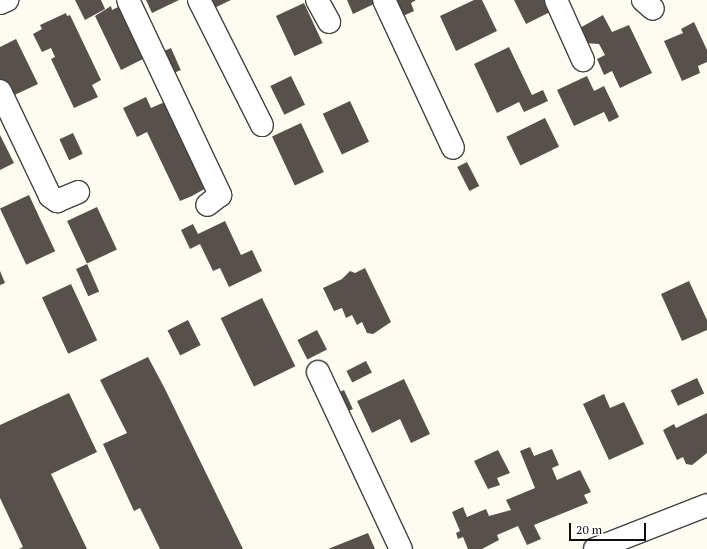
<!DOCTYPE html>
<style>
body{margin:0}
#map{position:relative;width:707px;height:549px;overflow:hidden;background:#fefcf1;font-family:"PT Serif",serif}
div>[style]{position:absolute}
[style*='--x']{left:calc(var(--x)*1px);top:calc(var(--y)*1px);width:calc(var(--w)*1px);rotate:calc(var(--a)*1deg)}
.building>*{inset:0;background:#57504b;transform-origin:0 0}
.roads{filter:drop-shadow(1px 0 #424242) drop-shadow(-1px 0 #424242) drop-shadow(0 1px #424242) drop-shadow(0 -1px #424242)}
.minor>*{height:22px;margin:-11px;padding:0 11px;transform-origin:11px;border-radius:11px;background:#fff}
span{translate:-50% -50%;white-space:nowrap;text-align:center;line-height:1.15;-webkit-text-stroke:4px #fff;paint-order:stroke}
.scale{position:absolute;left:569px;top:523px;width:77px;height:18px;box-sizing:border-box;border:2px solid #0f0f0f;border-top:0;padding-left:5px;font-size:12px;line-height:14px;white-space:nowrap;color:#0f0f0f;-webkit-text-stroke:3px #fff;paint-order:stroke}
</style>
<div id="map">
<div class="building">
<i style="clip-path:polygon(75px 0,101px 0,105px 9px,85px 20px)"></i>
<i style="clip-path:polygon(146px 0,179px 0,152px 13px)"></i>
<i style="clip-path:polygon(207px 0,231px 0,212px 9px)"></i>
<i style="clip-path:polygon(347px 0,375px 0,376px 3px,353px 14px)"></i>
<i style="clip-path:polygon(395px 0,416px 0,411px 3px,414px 11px,403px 16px)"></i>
<i style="clip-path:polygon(474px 0,482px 0,497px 31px,456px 51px,440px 16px)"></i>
<i style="clip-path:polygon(514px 0,549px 0,554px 10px,526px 24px)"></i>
<i style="left:304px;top:3px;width:44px;height:31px;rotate:65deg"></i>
<i style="clip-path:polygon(122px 5px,147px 57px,121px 70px,95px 16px,111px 6px,112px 10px)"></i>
<i style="clip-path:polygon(66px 13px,67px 16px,70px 15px,101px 80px,92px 85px,98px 97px,74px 108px,51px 59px,55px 57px,51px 48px,42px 52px,33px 34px,42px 29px,40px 25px)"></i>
<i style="clip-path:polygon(603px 15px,612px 32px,629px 25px,652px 73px,620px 88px,612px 71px,604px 75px,597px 59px,605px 55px,599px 44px,585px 43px,578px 29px)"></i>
<i style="clip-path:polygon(694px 22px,707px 50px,707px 62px,698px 66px,700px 73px,682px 81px,664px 41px,683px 33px,681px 29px)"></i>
<i style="clip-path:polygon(16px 39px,38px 84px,8px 98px,0 82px,0 47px)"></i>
<i style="clip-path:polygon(509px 47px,532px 95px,543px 90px,548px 101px,524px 112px,519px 102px,497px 113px,474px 64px)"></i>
<i style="left:171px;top:48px;width:24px;height:13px;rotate:66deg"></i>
<i style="left:291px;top:76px;width:32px;height:23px;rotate:64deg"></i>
<i style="clip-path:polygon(587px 76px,594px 91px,604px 86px,619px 117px,609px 122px,604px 112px,574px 126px,557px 90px)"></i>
<i style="clip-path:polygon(146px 97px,151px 108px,167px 101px,208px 187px,192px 196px,180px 201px,147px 132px,137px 137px,123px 108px)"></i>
<i style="left:350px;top:101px;width:45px;height:30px;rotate:65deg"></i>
<i style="left:545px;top:118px;width:32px;height:43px;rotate:64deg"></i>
<i style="left:301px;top:123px;width:54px;height:32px;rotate:65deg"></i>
<i style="left:73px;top:133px;width:23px;height:15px;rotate:65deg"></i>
<i style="clip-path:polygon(0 135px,14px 163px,0 170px)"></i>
<i style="left:467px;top:162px;width:27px;height:11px;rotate:63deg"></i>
<i style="left:29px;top:195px;width:62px;height:32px;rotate:65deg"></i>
<i style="left:97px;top:207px;width:47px;height:33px;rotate:65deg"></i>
<i style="clip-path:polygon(225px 221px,241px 255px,252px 250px,262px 271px,229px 287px,220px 268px,213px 271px,200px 244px,190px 249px,181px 230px,193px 224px,198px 234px)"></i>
<i style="left:87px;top:264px;width:30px;height:12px;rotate:66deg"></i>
<i style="clip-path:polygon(365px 268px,391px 322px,373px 334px,367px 333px,362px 322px,357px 325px,352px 315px,346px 318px,342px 308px,334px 311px,323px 288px,342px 279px,350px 271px,355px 273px)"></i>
<i style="clip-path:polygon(0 271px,5px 283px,0 285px)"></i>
<i style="clip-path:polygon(689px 281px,707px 320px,707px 330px,682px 341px,661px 294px)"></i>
<i style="left:71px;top:284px;width:62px;height:32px;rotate:65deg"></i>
<i style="left:262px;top:298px;width:76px;height:46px;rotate:64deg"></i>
<i style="left:188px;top:320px;width:28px;height:23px;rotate:63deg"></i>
<i style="left:317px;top:330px;width:22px;height:22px;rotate:63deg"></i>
<i style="clip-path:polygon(148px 357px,165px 389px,243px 549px,160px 549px,140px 508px,134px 511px,103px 444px,127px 433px,100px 380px)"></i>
<i style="left:366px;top:361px;width:13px;height:22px;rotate:63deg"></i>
<i style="left:697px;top:378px;width:17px;height:29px;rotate:65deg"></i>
<i style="clip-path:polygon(404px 379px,430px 434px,411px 443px,400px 419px,372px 433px,357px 401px)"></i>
<i style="left:344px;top:390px;width:21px;height:11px;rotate:65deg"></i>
<i style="clip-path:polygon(69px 393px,97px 452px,51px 474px,87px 549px,19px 549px,23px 547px,0 498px,0 425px)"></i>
<i style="clip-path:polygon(604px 394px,610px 408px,624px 402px,644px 444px,609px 460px,583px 404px)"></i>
<i style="clip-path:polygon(707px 413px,707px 453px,692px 465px,686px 464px,683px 457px,677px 460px,663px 430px,674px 424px,676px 428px)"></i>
<i style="clip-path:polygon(530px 447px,534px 456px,552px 449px,559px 465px,552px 468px,557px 480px,580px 470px,591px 492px,584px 495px,588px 503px,534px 525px,541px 539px,527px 545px,518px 526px,497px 535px,499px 540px,482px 549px,468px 549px,463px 537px,458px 539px,456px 533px,460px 531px,452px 512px,463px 507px,467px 517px,486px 509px,489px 516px,511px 510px,506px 500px,535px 488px,520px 451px)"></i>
<i style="clip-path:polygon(498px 450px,510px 473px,497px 478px,500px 485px,488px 489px,474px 461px)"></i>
<i style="clip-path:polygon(368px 533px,375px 549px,328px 549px)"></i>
</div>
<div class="roads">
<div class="minor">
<i style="--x:128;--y:0;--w:216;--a:64.7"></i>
<i style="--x:220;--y:195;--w:16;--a:142"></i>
<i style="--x:199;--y:0;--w:140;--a:63.3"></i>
<i style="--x:317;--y:0;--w:25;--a:61"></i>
<i style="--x:384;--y:0;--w:163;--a:65"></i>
<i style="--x:556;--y:0;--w:66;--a:65.8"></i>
<i style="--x:643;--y:0;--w:13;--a:42"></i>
<i style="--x:0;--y:3;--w:8;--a:-23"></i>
<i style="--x:0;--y:91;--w:116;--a:64.5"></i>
<i style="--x:50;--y:196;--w:9;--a:36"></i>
<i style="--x:57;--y:201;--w:23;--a:-23"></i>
<i style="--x:318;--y:372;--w:195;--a:64.9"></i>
<i style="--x:595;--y:549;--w:120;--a:-21.4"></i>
</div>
</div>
<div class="scale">20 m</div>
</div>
